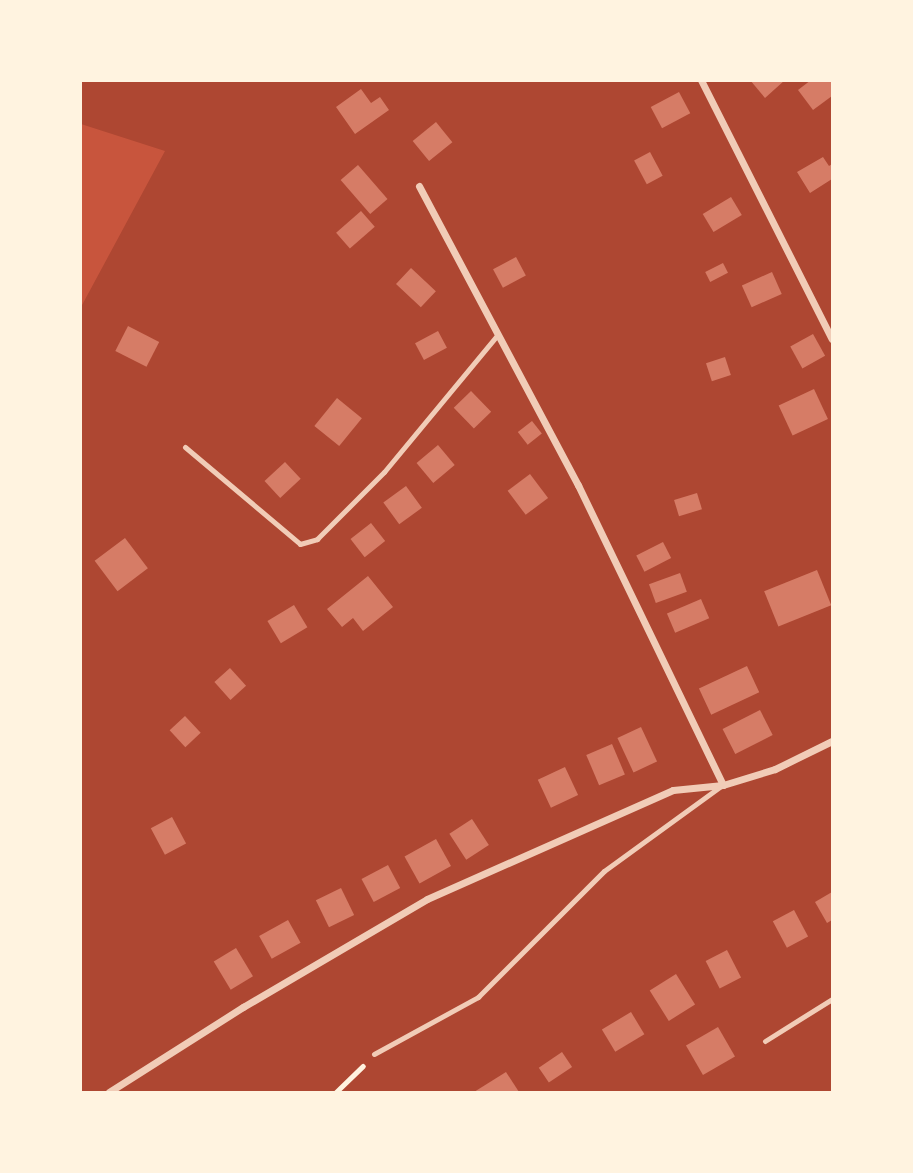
<!DOCTYPE html>
<style>
body{margin:0}
#map{position:relative;width:913px;height:1173px;overflow:hidden;background:#c8553d;font-family:Commissioner,sans-serif}
div>[style]{position:absolute}
[style*='--x']{left:calc(var(--x)*1px);top:calc(var(--y)*1px);width:calc(var(--w)*1px);rotate:calc(var(--a)*1deg)}
.green>*{inset:0;background:#ae4732}
.building>*{inset:0;background:#d67c66;transform-origin:0 0}
.path>*{height:4.5px;margin:-2.25px;padding:0 2.25px;transform-origin:2.25px;border-radius:2.25px;background:#fff3e0}
.service>*{height:5px;margin:-2.5px;padding:0 2.5px;transform-origin:2.5px;border-radius:2.5px;background:#f1ccb7}
.minor>*{height:7px;margin:-3.5px;padding:0 3.5px;transform-origin:3.5px;border-radius:3.5px;background:#f1ccb7}
span{translate:-50% -50%;white-space:nowrap;text-align:center;line-height:1.15;-webkit-text-stroke:5px #fff3e0;paint-order:stroke}
.frame{position:absolute;inset:0;border:82px solid #fff3e0;pointer-events:none}
</style>
<div id="map">
<div class="green">
<i style="clip-path:polygon(80px 81px,832px 81px,832px 1092px,81px 1092px,81px 307px,165px 151px,81px 124px)"></i>
</div>
<div class="building">
<i style="clip-path:polygon(750px 80px,785px 80px,765px 98px)"></i>
<i style="clip-path:polygon(811px 80px,832px 80px,832px 96px,813px 110px,798px 90px)"></i>
<i style="clip-path:polygon(361px 89px,371px 103px,380px 97px,389px 110px,355px 134px,336px 107px)"></i>
<i style="left:679px;top:92px;width:24px;height:32px;rotate:62deg"></i>
<i style="left:436px;top:122px;width:26px;height:30px;rotate:51deg"></i>
<i style="left:650px;top:152px;width:27px;height:18px;rotate:62deg"></i>
<i style="clip-path:polygon(823px 157px,829px 166px,832px 164px,832px 179px,810px 193px,797px 172px)"></i>
<i style="left:358px;top:165px;width:45px;height:23px;rotate:49deg"></i>
<i style="left:731px;top:197px;width:21px;height:33px;rotate:59deg"></i>
<i style="left:361px;top:211px;width:21px;height:33px;rotate:49deg"></i>
<i style="left:516px;top:257px;width:21px;height:26px;rotate:62deg"></i>
<i style="left:723px;top:263px;width:11px;height:20px;rotate:63deg"></i>
<i style="left:411px;top:268px;width:34px;height:22px;rotate:43deg"></i>
<i style="left:772px;top:272px;width:24px;height:33px;rotate:66deg"></i>
<i style="left:128px;top:326px;width:35px;height:28px;rotate:27deg"></i>
<i style="left:438px;top:331px;width:19px;height:26px;rotate:62deg"></i>
<i style="left:813px;top:334px;width:25px;height:26px;rotate:61deg"></i>
<i style="left:725px;top:357px;width:19px;height:20px;rotate:72deg"></i>
<i style="left:814px;top:389px;width:33px;height:39px;rotate:65deg"></i>
<i style="left:471px;top:391px;width:29px;height:24px;rotate:46deg"></i>
<i style="left:337px;top:398px;width:32px;height:36px;rotate:39deg"></i>
<i style="left:532px;top:421px;width:16px;height:18px;rotate:52deg"></i>
<i style="left:438px;top:445px;width:26px;height:28px;rotate:50deg"></i>
<i style="left:285px;top:462px;width:23px;height:28px;rotate:47deg"></i>
<i style="left:530px;top:474px;width:30px;height:28px;rotate:53deg"></i>
<i style="left:406px;top:486px;width:27px;height:28px;rotate:54deg"></i>
<i style="left:697px;top:493px;width:17px;height:24px;rotate:73deg"></i>
<i style="left:371px;top:523px;width:23px;height:26px;rotate:52deg"></i>
<i style="left:125px;top:538px;width:38px;height:38px;rotate:53deg"></i>
<i style="left:663px;top:542px;width:18px;height:30px;rotate:63deg"></i>
<i style="left:817px;top:570px;width:38px;height:57px;rotate:68deg"></i>
<i style="left:680px;top:573px;width:20px;height:33px;rotate:70deg"></i>
<i style="clip-path:polygon(368px 576px,393px 607px,363px 631px,353px 618px,342px 627px,327px 609px)"></i>
<i style="left:701px;top:599px;width:21px;height:37px;rotate:67deg"></i>
<i style="left:294px;top:605px;width:26px;height:31px;rotate:59deg"></i>
<i style="left:747px;top:666px;width:29px;height:53px;rotate:65deg"></i>
<i style="left:230px;top:668px;width:24px;height:21px;rotate:48deg"></i>
<i style="left:760px;top:710px;width:28px;height:42px;rotate:63deg"></i>
<i style="left:185px;top:716px;width:23px;height:21px;rotate:47deg"></i>
<i style="left:641px;top:727px;width:38px;height:26px;rotate:65deg"></i>
<i style="left:612px;top:744px;width:33px;height:28px;rotate:67deg"></i>
<i style="left:565px;top:767px;width:31px;height:30px;rotate:65deg"></i>
<i style="left:172px;top:817px;width:30px;height:24px;rotate:62deg"></i>
<i style="left:472px;top:819px;width:31px;height:27px;rotate:57deg"></i>
<i style="left:436px;top:839px;width:31px;height:36px;rotate:61deg"></i>
<i style="left:388px;top:865px;width:26px;height:30px;rotate:62deg"></i>
<i style="left:341px;top:888px;width:30px;height:28px;rotate:64deg"></i>
<i style="clip-path:polygon(832px 892px,832px 920px,827px 923px,815px 902px)"></i>
<i style="left:794px;top:910px;width:30px;height:24px;rotate:62deg"></i>
<i style="left:288px;top:920px;width:26px;height:33px;rotate:61deg"></i>
<i style="left:236px;top:948px;width:33px;height:26px;rotate:59deg"></i>
<i style="left:727px;top:950px;width:31px;height:24px;rotate:63deg"></i>
<i style="left:676px;top:974px;width:36px;height:31px;rotate:58deg"></i>
<i style="left:631px;top:1012px;width:26px;height:34px;rotate:59deg"></i>
<i style="left:718px;top:1027px;width:34px;height:37px;rotate:60deg"></i>
<i style="left:562px;top:1052px;width:18px;height:28px;rotate:56deg"></i>
<i style="clip-path:polygon(506px 1072px,519px 1092px,474px 1092px)"></i>
</div>
<div class="path">
<i style="--x:336;--y:1092;--w:37;--a:-44"></i>
</div>
<div class="service">
<i style="--x:185;--y:447;--w:150;--a:40.1"></i>
<i style="--x:300;--y:544;--w:18;--a:-16"></i>
<i style="--x:317;--y:539;--w:95;--a:-45"></i>
<i style="--x:384;--y:472;--w:179;--a:-50.4"></i>
<i style="--x:765;--y:1041;--w:79;--a:-32.1"></i>
<i style="--x:374;--y:1054;--w:119;--a:-28.7"></i>
<i style="--x:478;--y:997;--w:178;--a:-45"></i>
<i style="--x:604;--y:871;--w:145;--a:-36"></i>
</div>
<div class="minor">
<i style="--x:701;--y:80;--w:290;--a:63.2"></i>
<i style="--x:419;--y:186;--w:339;--a:62"></i>
<i style="--x:578;--y:485;--w:333;--a:64.2"></i>
<i style="--x:109;--y:1092;--w:159;--a:-32.4"></i>
<i style="--x:243;--y:1007;--w:213;--a:-30.4"></i>
<i style="--x:427;--y:899;--w:269;--a:-23.9"></i>
<i style="--x:673;--y:790;--w:50;--a:-5.7"></i>
<i style="--x:723;--y:785;--w:54;--a:-17.1"></i>
<i style="--x:775;--y:769;--w:64;--a:-26.2"></i>
</div>
<div class="frame"></div>
</div>
